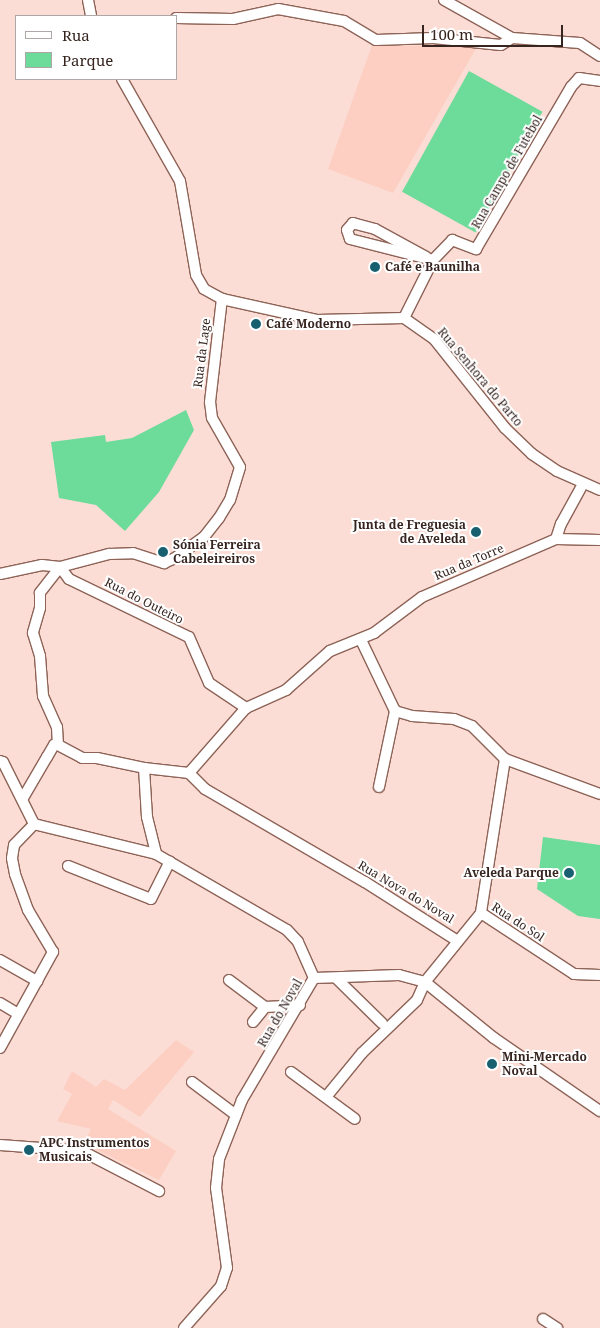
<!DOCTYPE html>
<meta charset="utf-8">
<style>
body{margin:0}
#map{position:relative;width:600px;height:1328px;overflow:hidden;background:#fbddd5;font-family:"Noto Serif",serif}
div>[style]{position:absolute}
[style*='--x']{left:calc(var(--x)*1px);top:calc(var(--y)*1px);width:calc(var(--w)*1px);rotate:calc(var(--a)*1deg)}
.built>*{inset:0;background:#fdcfc2}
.green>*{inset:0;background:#6ddb9a;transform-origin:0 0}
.roads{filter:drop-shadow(1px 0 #8e6357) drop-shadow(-1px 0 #8e6357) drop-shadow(0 1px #8e6357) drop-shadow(0 -1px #8e6357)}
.minor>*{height:10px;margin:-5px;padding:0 5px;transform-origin:5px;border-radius:5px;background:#fff}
.dots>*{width:14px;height:14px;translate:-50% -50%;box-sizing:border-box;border:2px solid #fff;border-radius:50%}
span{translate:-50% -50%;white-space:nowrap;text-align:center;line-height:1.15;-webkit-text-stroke:4px #fff;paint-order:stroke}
.street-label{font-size:12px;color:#36241f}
.poi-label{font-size:12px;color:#36241f;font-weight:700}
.left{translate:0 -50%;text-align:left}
.right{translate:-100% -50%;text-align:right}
.legend{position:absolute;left:15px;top:15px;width:162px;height:65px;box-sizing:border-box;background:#fff;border:1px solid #afa7a5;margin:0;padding:6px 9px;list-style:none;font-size:15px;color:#36241f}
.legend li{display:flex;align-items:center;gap:10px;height:25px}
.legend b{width:25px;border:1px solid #afa7a5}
.scale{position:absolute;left:422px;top:25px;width:141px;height:22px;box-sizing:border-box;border:2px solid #36241f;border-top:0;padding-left:6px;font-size:15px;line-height:18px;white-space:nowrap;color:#36241f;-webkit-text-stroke:4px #fff;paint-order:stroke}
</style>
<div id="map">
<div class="built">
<i style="clip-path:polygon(423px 41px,478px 45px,393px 193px,328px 169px,372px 45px,423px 46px)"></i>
<i style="clip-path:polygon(176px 1040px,194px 1052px,140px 1117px,113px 1100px,108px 1109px,176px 1151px,159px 1180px,84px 1144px,91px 1129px,57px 1121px,72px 1094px,63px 1089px,72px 1071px,96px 1087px,104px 1079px,125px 1090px)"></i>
</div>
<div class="green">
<i style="left:469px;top:71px;width:84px;height:138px;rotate:29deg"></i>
<i style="clip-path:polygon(186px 410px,194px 430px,159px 492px,125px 531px,96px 505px,59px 498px,51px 442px,105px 435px,106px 442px,132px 438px)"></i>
<i style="clip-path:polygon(543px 837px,600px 845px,600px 919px,578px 916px,537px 889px)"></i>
</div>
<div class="roads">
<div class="minor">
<i style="--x:88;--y:0;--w:16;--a:79"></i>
<i style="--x:444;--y:0;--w:78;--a:29.2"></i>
<i style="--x:176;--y:18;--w:57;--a:1"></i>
<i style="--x:233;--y:19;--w:46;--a:-12.5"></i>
<i style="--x:278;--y:9;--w:67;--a:10.3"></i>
<i style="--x:344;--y:21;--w:37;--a:31"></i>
<i style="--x:376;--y:40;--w:57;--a:-2"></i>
<i style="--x:433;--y:38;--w:68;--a:5.9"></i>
<i style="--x:501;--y:45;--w:13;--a:-32"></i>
<i style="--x:512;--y:38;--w:68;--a:4.2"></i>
<i style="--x:580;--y:43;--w:24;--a:33"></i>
<i style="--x:122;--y:79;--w:117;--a:60.4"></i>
<i style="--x:180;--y:181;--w:95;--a:80.3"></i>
<i style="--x:196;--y:275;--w:16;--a:60"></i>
<i style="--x:204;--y:289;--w:21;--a:29"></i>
<i style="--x:222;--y:299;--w:97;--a:12.5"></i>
<i style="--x:317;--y:320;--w:87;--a:-1.3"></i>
<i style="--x:404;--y:318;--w:37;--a:35"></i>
<i style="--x:434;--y:339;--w:114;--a:51.4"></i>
<i style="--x:505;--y:428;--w:37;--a:44"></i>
<i style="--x:532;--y:454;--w:30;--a:34"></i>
<i style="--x:557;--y:471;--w:47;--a:23.8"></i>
<i style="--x:426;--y:257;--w:58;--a:-151.2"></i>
<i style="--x:375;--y:229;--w:23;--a:-165"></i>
<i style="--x:353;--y:223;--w:9;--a:131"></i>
<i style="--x:347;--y:230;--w:9;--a:72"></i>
<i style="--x:350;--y:239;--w:86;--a:14.2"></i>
<i style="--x:404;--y:318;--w:65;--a:-63.4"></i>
<i style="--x:433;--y:260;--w:28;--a:-46"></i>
<i style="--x:452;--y:240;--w:26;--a:21"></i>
<i style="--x:476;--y:249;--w:188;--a:-59.6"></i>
<i style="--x:571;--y:87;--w:12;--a:-48"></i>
<i style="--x:579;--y:78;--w:21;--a:8"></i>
<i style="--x:556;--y:539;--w:16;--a:-72"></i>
<i style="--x:561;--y:524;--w:46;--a:-61.2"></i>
<i style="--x:60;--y:567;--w:51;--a:-14.9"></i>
<i style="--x:109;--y:554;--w:24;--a:-2"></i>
<i style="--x:133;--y:553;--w:33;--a:18"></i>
<i style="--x:164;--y:563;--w:12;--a:-24"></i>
<i style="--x:175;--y:558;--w:36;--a:-36"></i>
<i style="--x:204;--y:537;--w:24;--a:-52"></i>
<i style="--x:219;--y:518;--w:21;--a:-59"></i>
<i style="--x:230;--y:500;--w:34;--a:-73"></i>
<i style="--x:240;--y:467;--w:56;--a:-119.7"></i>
<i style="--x:212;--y:418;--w:16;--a:-97"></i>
<i style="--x:210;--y:402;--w:104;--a:-83.4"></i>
<i style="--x:60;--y:567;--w:33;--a:128"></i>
<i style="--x:40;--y:593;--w:15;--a:90"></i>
<i style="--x:40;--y:608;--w:26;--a:106"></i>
<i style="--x:33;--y:633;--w:24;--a:73"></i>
<i style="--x:40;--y:656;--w:40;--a:85.7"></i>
<i style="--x:43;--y:696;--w:34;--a:66"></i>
<i style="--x:57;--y:727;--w:18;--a:87"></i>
<i style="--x:58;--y:745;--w:27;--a:28"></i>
<i style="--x:82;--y:758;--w:15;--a:0"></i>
<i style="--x:97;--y:758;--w:48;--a:12"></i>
<i style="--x:60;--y:567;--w:15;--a:53"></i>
<i style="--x:69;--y:579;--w:133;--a:25.8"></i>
<i style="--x:189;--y:637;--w:50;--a:66.5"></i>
<i style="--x:209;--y:683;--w:45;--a:34"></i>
<i style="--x:0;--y:574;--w:43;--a:-12.1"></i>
<i style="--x:42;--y:565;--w:18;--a:6"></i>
<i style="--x:361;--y:640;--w:79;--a:64.4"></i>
<i style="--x:395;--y:711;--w:18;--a:16"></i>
<i style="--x:412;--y:716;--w:42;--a:4.1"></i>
<i style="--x:454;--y:719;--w:19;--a:21"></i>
<i style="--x:472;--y:726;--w:47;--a:45"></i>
<i style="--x:505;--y:759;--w:101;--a:20.2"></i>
<i style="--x:505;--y:759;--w:156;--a:98.9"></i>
<i style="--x:481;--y:913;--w:111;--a:33.3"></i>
<i style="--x:574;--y:974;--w:26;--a:2"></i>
<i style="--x:0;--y:761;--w:3;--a:18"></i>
<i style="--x:3;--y:762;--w:69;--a:63.4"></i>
<i style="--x:189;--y:773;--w:86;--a:-48.8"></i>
<i style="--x:246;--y:708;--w:44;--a:-24.2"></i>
<i style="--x:286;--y:690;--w:59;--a:-41.6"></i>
<i style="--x:330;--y:651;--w:48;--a:-22.2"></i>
<i style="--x:374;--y:633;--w:60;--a:-36.9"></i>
<i style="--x:422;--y:597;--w:146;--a:-23.4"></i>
<i style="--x:556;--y:539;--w:44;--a:1.3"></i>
<i style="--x:189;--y:773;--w:45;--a:-173.7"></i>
<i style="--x:144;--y:768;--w:49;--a:86.5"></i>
<i style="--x:147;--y:817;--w:38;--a:76"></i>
<i style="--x:156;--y:854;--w:151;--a:30.1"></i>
<i style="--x:287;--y:930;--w:16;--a:47"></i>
<i style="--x:298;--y:942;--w:39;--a:66"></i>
<i style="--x:189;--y:773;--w:23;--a:45"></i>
<i style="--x:205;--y:789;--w:185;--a:30.2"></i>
<i style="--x:365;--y:882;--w:108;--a:32.5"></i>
<i style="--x:379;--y:787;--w:78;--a:-78.1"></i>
<i style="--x:23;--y:798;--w:48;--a:-59.7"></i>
<i style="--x:47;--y:757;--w:14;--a:-60"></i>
<i style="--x:54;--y:745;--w:4;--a:0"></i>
<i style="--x:68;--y:866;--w:89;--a:21.7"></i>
<i style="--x:151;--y:899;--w:42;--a:-63.4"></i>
<i style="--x:0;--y:960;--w:43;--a:29.6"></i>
<i style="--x:314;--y:978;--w:85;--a:-2"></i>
<i style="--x:399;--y:975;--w:27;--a:15"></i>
<i style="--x:425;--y:982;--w:89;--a:39.1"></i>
<i style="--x:494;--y:1038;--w:129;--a:34.6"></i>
<i style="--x:337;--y:979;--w:63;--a:44.4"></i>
<i style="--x:229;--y:980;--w:45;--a:36.9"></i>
<i style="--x:265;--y:1007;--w:35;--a:-3"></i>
<i style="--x:0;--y:1003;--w:21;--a:31"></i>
<i style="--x:253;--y:1022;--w:19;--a:-51"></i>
<i style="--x:0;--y:1048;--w:110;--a:-61.1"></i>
<i style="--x:53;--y:952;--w:49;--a:-120.8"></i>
<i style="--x:28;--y:910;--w:38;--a:-110"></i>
<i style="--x:15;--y:874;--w:16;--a:-101"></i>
<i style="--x:12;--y:858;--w:13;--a:-81"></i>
<i style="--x:14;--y:845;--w:29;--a:-46"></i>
<i style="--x:34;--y:824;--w:126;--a:13.8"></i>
<i style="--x:291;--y:1072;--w:79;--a:36.3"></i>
<i style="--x:192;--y:1082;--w:55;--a:36.9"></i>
<i style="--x:326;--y:1097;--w:57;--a:-50.7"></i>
<i style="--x:362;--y:1053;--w:76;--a:-43.9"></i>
<i style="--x:417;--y:1000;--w:20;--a:-66"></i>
<i style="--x:425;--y:982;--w:89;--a:-50.9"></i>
<i style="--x:0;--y:1145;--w:82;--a:4.2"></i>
<i style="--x:82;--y:1151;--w:87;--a:27.5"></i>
<i style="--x:543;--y:1319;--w:17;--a:33"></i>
<i style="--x:184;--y:1328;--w:56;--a:-48.6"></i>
<i style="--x:221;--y:1286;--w:19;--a:-72"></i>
<i style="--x:227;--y:1268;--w:81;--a:-97.8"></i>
<i style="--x:216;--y:1188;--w:29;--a:-84"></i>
<i style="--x:219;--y:1159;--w:63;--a:-68.7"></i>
<i style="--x:242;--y:1100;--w:142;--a:-59.5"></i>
</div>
</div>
<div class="dots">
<i style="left:375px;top:267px;background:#186070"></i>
<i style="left:256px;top:324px;background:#186070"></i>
<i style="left:476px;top:532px;background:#186070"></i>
<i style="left:163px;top:552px;background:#186070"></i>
<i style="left:569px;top:873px;background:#186070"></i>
<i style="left:492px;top:1064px;background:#186070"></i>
<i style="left:29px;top:1150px;background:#186070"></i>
</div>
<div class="street-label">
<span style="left:507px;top:172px;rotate:-60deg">Rua Campo de Futebol</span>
<span style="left:202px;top:353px;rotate:-83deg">Rua da Lage</span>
<span style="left:480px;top:377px;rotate:50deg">Rua Senhora do Parto</span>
<span style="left:469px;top:562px;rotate:-23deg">Rua da Torre</span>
<span style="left:144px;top:601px;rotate:27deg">Rua do Outeiro</span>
<span style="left:406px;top:892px;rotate:31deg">Rua Nova do Noval</span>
<span style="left:518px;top:922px;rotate:33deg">Rua do Sol</span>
<span style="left:280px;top:1013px;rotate:-60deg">Rua do Noval</span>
</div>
<div class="poi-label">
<span class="left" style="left:385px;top:267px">Café e Baunilha</span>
<span class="left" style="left:266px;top:324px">Café Moderno</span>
<span class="right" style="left:466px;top:532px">Junta de Freguesia<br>de Aveleda</span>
<span class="left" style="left:173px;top:552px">Sónia Ferreira<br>Cabeleireiros</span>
<span class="right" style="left:559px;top:873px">Aveleda Parque</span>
<span class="left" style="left:502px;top:1064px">Mini-Mercado<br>Noval</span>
<span class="left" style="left:39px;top:1150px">APC Instrumentos<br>Musicais</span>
</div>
<ul class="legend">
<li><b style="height:6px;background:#fff"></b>Rua</li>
<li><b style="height:14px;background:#6ddb9a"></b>Parque</li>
</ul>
<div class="scale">100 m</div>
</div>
